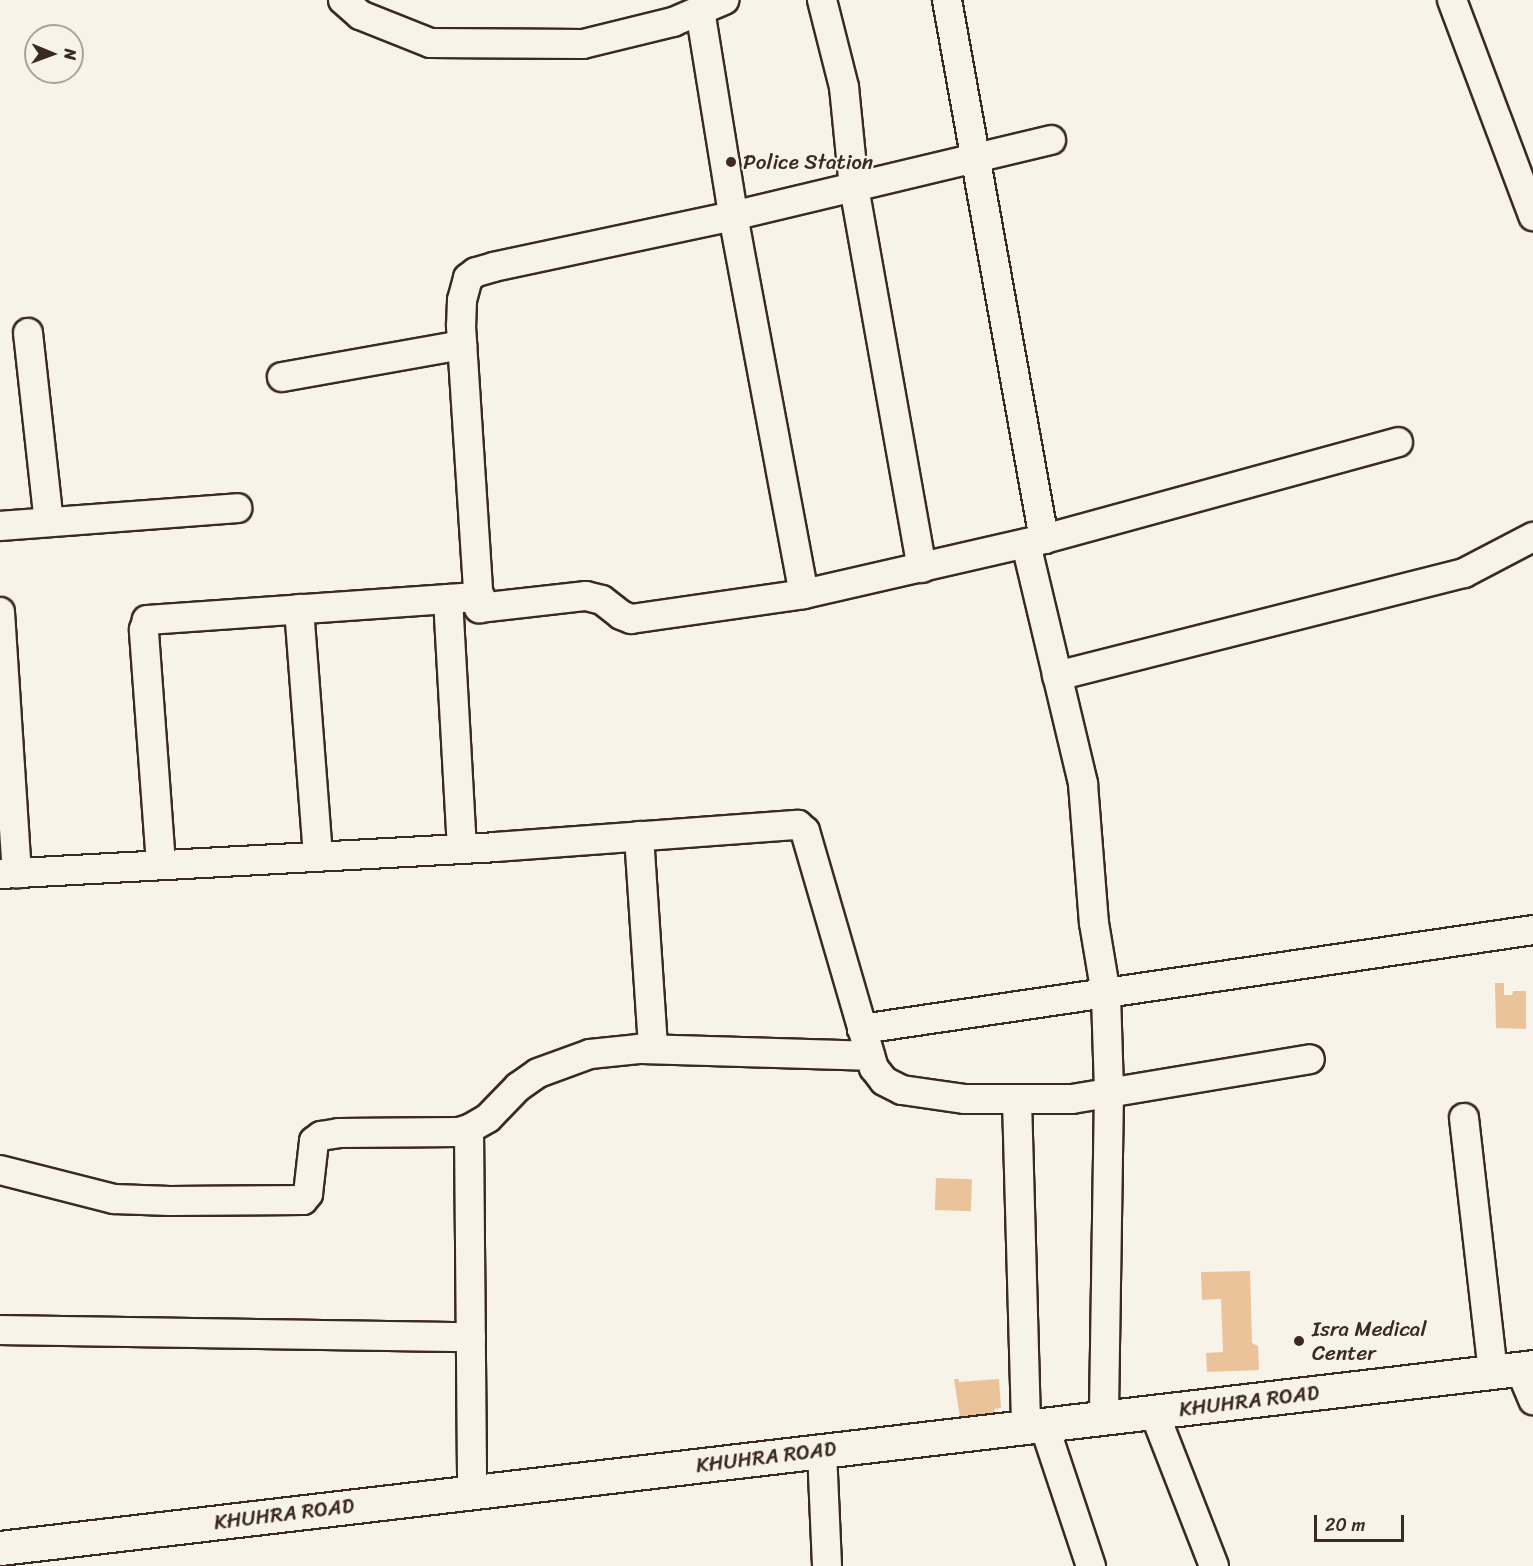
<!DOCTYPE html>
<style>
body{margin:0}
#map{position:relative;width:1533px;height:1566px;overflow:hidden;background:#f7f3e8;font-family:Sriracha,sans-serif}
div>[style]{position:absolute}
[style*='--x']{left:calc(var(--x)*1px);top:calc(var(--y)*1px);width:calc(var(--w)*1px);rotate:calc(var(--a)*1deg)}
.building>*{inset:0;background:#ebc39b;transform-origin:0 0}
.roads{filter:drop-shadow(2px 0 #3b2a1e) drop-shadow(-2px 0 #3b2a1e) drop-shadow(0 2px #3b2a1e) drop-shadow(0 -2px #3b2a1e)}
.street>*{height:28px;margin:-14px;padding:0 14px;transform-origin:14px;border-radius:14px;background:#f7f3e8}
.secondary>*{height:33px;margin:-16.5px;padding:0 16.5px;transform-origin:16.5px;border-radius:16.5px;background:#f7f3e8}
.dots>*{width:16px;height:16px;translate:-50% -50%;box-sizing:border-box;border:3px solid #f7f3e8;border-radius:50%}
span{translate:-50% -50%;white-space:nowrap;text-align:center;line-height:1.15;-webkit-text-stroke:4.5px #f7f3e8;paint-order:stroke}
.poi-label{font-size:21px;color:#3b2a1e}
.left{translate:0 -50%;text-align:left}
.street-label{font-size:21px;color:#3b2a1e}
.north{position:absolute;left:24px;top:24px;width:60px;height:60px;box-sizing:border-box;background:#f7f3e8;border:2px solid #aca397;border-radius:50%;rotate:91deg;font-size:16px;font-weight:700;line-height:24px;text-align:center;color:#3b2a1e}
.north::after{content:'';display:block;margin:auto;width:21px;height:27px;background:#3b2a1e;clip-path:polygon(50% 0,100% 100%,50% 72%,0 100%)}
.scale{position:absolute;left:1314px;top:1515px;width:90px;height:27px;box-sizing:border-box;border:3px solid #3b2a1e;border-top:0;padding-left:8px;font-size:18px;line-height:21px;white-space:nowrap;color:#3b2a1e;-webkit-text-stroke:4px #f7f3e8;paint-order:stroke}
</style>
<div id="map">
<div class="building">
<i style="clip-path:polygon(1495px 983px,1504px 983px,1504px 995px,1512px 995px,1513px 991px,1526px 991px,1526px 1029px,1496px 1028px)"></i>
<i style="left:936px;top:1178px;width:36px;height:32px;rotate:2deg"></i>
<i style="clip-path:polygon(1250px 1271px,1252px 1343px,1258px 1346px,1259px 1370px,1207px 1372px,1206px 1353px,1223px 1352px,1221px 1299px,1202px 1300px,1201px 1272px)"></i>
<i style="clip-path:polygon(954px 1379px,959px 1379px,959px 1382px,999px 1379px,1001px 1408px,995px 1409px,993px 1413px,979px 1415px,980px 1421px,961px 1424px)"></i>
</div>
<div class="roads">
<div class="street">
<i style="--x:343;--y:0;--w:23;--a:41"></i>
<i style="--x:360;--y:15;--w:75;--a:21.8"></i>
<i style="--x:430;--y:43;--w:153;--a:0.4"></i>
<i style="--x:583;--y:44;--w:93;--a:-13.7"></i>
<i style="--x:673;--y:22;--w:56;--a:-23.3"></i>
<i style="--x:822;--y:0;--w:90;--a:75.8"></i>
<i style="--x:844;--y:87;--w:100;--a:84.3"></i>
<i style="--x:854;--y:187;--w:387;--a:79.9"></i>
<i style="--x:947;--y:0;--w:548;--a:79.8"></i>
<i style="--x:1452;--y:0;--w:231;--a:69.4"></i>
<i style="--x:700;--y:10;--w:219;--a:80.8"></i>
<i style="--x:735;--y:226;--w:374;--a:79.4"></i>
<i style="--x:1051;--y:140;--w:327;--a:166.6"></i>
<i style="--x:733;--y:216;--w:244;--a:168"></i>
<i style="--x:494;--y:267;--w:19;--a:164"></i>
<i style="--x:476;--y:272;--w:10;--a:143"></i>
<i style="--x:468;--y:278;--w:23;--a:105"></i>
<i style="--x:462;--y:300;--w:26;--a:92"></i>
<i style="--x:461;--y:326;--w:283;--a:86.3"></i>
<i style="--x:479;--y:608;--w:108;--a:-6.4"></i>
<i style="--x:586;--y:596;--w:16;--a:14"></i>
<i style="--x:602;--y:600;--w:24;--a:38"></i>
<i style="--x:621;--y:615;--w:11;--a:22"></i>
<i style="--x:631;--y:619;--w:175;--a:-8.2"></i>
<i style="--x:804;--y:594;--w:246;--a:-12.9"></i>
<i style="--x:1044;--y:539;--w:367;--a:-15.3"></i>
<i style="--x:28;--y:333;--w:190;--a:83.7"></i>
<i style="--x:282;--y:377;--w:183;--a:-10.1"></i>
<i style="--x:0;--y:526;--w:238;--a:-4.3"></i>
<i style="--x:1026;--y:544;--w:247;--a:76.6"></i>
<i style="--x:1083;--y:784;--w:139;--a:85.5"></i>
<i style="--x:1094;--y:923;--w:73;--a:80.5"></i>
<i style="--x:1106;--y:995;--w:97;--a:88.2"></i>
<i style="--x:1109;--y:1092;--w:326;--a:90.9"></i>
<i style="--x:448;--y:599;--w:249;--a:86.8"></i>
<i style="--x:299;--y:609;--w:248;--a:85.6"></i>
<i style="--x:0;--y:612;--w:262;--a:86.3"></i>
<i style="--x:1057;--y:676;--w:420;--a:-14.2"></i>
<i style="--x:1464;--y:573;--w:78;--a:-27.6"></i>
<i style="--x:639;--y:836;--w:213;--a:86.2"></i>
<i style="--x:161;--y:864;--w:235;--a:-94.2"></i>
<i style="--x:144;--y:630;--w:10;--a:-73"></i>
<i style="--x:147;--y:620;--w:334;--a:-4"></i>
<i style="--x:0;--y:874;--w:496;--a:-3.1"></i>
<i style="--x:495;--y:847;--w:304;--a:-4.2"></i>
<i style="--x:798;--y:825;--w:9;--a:41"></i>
<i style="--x:805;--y:831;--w:247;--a:73.8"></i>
<i style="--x:874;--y:1068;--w:16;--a:52"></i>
<i style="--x:884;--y:1081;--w:20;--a:27"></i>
<i style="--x:902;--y:1090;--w:64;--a:8.1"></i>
<i style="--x:965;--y:1099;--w:107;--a:0"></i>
<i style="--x:1072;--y:1099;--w:241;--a:-9.5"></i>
<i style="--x:862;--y:1029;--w:678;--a:-8.39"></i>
<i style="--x:1017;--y:1100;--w:327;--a:88.4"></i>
<i style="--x:1464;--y:1118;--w:256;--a:83.5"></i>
<i style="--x:469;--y:1129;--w:363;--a:89.5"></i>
<i style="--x:0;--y:1170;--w:118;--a:14.3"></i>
<i style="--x:114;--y:1199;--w:56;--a:2"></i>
<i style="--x:170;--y:1201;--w:133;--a:-0.4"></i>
<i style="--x:303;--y:1200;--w:8;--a:-50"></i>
<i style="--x:308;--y:1194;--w:53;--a:-83.5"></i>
<i style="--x:314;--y:1141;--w:9;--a:-36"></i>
<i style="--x:321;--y:1136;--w:18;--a:-9"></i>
<i style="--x:339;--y:1133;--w:120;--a:-0.5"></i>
<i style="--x:459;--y:1132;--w:10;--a:-17"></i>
<i style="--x:469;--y:1129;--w:22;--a:-30"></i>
<i style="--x:488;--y:1118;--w:43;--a:-45.9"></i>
<i style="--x:518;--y:1087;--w:24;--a:-35"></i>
<i style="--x:538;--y:1073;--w:55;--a:-20.1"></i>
<i style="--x:590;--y:1054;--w:49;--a:-5.8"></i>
<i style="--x:639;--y:1049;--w:231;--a:1.7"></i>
<i style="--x:0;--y:1330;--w:471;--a:0.9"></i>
<i style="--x:1520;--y:1369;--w:34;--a:67"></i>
<i style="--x:1154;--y:1412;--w:165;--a:68.7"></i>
<i style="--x:1044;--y:1425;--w:149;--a:71.6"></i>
<i style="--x:822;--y:1451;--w:115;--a:87.5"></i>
</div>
<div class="secondary">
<i style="--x:0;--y:1548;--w:1544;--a:-6.73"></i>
</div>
</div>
<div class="dots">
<i style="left:731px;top:162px;background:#3b2a1e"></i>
<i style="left:1299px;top:1341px;background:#3b2a1e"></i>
</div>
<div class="poi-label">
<span class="left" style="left:743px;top:162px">Police Station</span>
<span class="left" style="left:1312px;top:1341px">Isra Medical<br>Center</span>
</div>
<div class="street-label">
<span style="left:1249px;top:1401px;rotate:-7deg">KHUHRA ROAD</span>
<span style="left:766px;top:1457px;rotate:-7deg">KHUHRA ROAD</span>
<span style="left:284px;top:1514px;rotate:-7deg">KHUHRA ROAD</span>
</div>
<div class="north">N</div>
<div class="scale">20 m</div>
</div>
